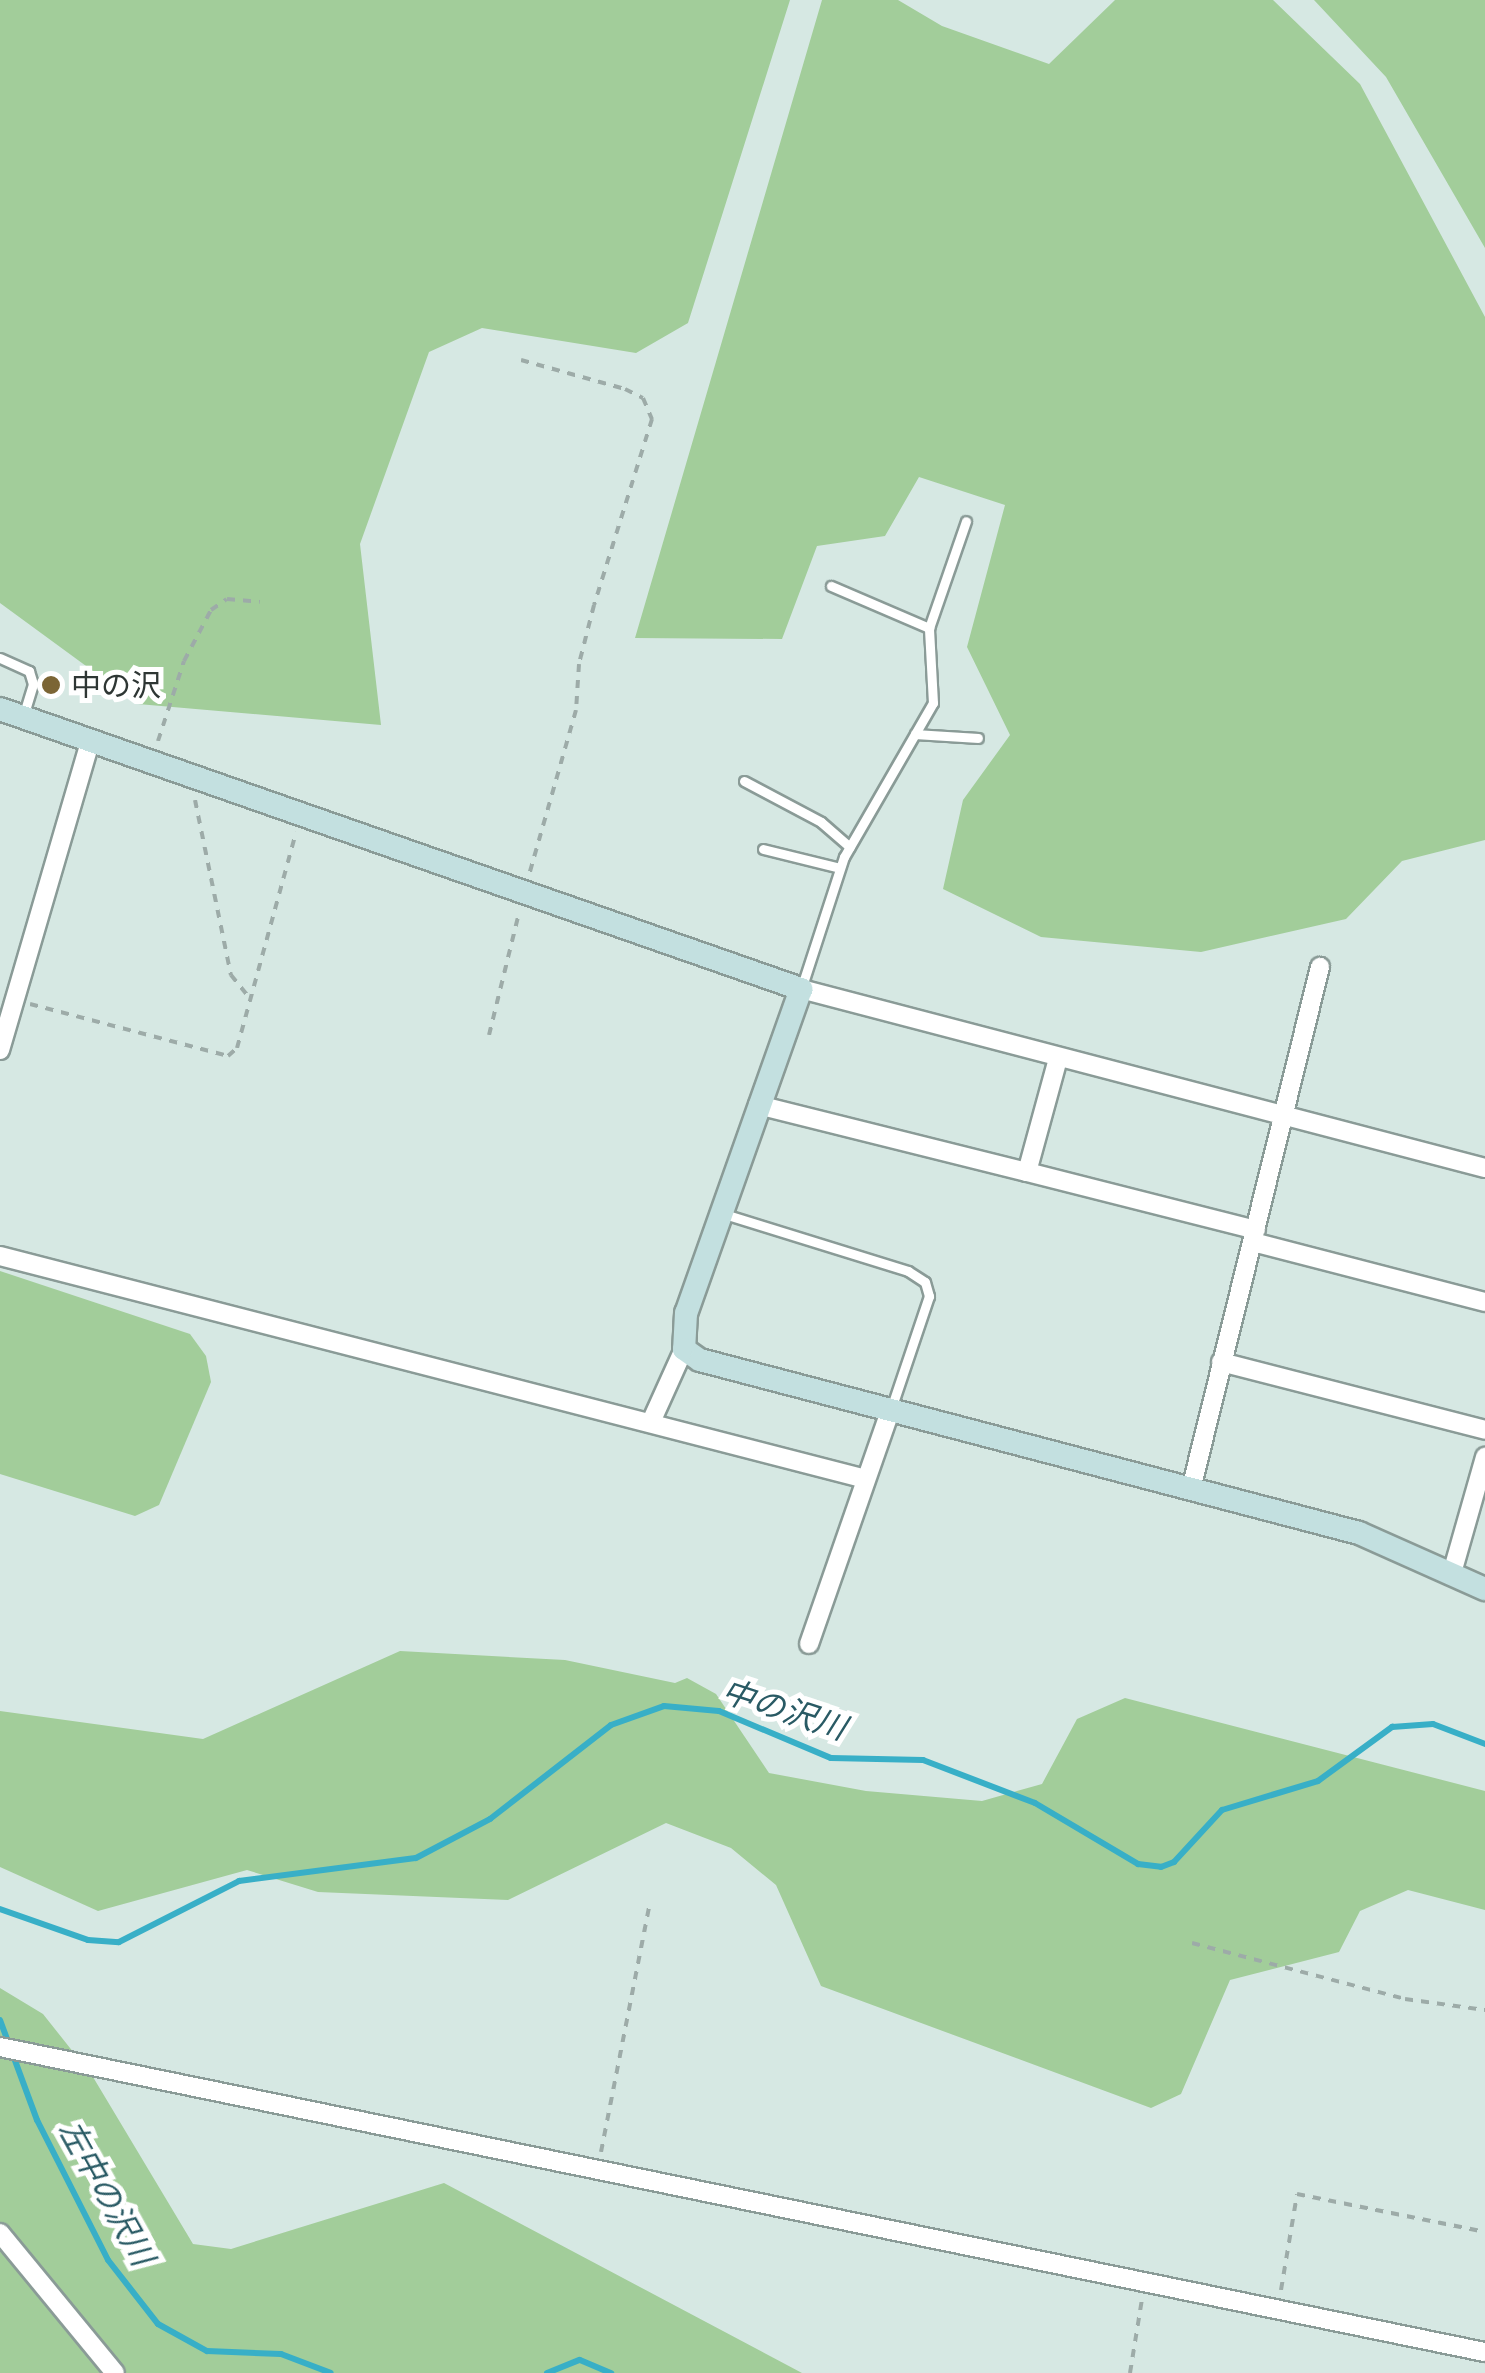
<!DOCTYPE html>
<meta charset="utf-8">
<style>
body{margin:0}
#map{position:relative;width:1485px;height:2373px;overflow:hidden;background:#d6e8e3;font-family:"Asap Condensed","Noto Sans JP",sans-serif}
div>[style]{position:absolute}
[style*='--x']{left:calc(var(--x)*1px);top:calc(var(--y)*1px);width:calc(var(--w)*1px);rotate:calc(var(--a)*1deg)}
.green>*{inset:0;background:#a2cd9a}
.stream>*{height:6px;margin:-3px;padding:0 3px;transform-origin:3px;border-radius:3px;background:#38afc7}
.path>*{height:4px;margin-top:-2px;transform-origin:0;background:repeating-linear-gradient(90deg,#9daba8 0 8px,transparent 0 16px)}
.roads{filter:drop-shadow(2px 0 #8a9b97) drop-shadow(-2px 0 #8a9b97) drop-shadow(0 2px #8a9b97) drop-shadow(0 -2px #8a9b97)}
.lane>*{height:9px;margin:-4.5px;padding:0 4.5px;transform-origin:4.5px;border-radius:4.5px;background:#fff}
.street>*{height:18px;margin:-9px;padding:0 9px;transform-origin:9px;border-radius:9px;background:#fff}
.secondary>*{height:22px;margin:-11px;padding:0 11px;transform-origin:11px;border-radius:11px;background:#c3e0e0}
.dots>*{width:28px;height:28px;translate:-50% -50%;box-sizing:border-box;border:5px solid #fff;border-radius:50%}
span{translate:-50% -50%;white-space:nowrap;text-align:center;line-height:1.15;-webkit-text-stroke:10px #fff;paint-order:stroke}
.poi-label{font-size:30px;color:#2e3634}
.left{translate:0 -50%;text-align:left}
.water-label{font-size:32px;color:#295a64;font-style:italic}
</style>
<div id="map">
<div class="green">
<i style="clip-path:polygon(0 0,790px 0,688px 323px,636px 353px,482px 328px,429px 352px,360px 544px,381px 725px,138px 704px,0 603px)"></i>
<i style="clip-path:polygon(822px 0,898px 0,942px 26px,1049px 64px,1115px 0,1273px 0,1360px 84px,1485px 317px,1485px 840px,1402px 861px,1346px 919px,1201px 952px,1041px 937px,943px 889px,963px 800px,1010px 735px,967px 647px,1005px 505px,919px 477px,885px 536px,817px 546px,782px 639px,635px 638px)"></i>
<i style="clip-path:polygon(1314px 0,1485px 0,1485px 248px,1386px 77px)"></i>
<i style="clip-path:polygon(0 1271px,190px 1334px,206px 1356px,211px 1382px,159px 1505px,135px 1516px,0 1474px)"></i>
<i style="clip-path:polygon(400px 1651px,565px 1660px,675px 1683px,687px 1678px,716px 1694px,769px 1773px,866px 1791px,982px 1801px,1042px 1784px,1077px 1719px,1125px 1698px,1485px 1791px,1485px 1910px,1408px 1890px,1360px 1911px,1339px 1952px,1230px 1980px,1181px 2094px,1151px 2108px,821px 1986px,776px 1885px,731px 1848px,666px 1823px,508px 1900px,318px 1892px,247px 1870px,98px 1911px,0 1867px,0 1711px,203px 1739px)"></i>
<i style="clip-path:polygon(0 1988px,43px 2014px,93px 2077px,193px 2244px,231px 2249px,444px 2183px,802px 2373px,0 2373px)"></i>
</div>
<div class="stream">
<i style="--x:0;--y:1909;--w:93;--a:19.4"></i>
<i style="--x:88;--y:1940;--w:31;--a:4"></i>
<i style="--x:119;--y:1942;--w:135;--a:-26.9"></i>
<i style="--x:239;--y:1881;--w:178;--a:-7.4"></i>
<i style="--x:416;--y:1858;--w:84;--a:-27.8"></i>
<i style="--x:490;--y:1819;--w:153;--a:-37.8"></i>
<i style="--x:611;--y:1725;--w:56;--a:-19.7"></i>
<i style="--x:664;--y:1706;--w:55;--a:5.2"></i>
<i style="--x:719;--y:1711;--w:121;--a:22.8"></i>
<i style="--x:831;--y:1758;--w:92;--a:1.2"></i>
<i style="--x:923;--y:1760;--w:120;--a:21"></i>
<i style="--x:1035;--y:1803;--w:120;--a:30.6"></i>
<i style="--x:1138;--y:1864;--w:23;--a:7"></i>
<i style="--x:1161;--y:1867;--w:14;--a:-21"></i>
<i style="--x:1174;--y:1862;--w:71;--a:-47.3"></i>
<i style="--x:1222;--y:1810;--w:100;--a:-16.8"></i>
<i style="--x:1318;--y:1781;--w:92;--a:-36.1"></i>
<i style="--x:1392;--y:1727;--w:41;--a:-4.2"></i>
<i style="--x:1433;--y:1724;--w:56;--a:21"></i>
<i style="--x:0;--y:2020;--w:107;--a:69.7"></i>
<i style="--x:37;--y:2120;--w:157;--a:63.1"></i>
<i style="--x:108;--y:2260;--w:81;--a:52"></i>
<i style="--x:158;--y:2324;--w:56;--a:28.9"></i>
<i style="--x:207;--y:2351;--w:74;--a:2.3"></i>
<i style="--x:281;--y:2354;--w:53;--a:20.8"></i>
<i style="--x:547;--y:2373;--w:35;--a:-22"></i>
<i style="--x:580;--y:2360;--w:34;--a:23"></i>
</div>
<div class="path">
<i style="--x:521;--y:360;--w:108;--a:15.6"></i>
<i style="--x:625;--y:389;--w:20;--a:27"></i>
<i style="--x:643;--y:398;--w:23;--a:67"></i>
<i style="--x:652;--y:419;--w:195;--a:107.3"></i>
<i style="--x:594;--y:605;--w:61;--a:104.3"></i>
<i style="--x:579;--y:664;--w:46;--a:93.7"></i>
<i style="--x:576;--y:710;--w:172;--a:105.9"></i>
<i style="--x:158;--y:741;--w:84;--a:-72"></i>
<i style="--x:184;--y:661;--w:58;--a:-62.1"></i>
<i style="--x:211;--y:610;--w:19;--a:-35"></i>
<i style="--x:227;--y:599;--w:33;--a:5"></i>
<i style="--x:195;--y:800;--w:179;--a:78.4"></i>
<i style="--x:231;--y:975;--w:32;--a:51"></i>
<i style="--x:30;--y:1004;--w:205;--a:14.7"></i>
<i style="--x:228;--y:1056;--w:12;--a:-42"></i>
<i style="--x:237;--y:1048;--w:224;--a:-74.7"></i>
<i style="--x:489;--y:1035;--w:126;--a:-76.2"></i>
<i style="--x:1192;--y:1943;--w:220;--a:14.7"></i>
<i style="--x:1405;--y:1999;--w:81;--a:7.8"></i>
<i style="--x:601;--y:2152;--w:254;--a:-78.9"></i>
<i style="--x:1281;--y:2290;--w:97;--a:-80.5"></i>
<i style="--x:1297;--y:2194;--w:192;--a:11.4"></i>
<i style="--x:1130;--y:2373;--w:75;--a:-80.8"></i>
</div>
<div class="roads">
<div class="lane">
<i style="--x:831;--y:586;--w:107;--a:23.2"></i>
<i style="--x:0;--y:658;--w:32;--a:24"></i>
<i style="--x:29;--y:671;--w:14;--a:73"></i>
<i style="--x:33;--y:684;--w:31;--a:107"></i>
<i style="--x:915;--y:734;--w:63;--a:3.6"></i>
<i style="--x:744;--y:781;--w:87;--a:28"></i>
<i style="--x:821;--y:822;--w:38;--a:41"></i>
<i style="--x:763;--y:849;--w:79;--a:13.9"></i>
<i style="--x:802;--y:986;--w:136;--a:-72"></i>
<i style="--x:844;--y:857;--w:178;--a:-60"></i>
<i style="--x:933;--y:703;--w:75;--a:-93.1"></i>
<i style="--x:929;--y:628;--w:113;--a:-70.9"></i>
<i style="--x:721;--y:1213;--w:196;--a:17.2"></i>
<i style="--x:908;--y:1271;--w:20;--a:33"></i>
<i style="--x:925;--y:1282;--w:15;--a:74"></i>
<i style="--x:929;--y:1296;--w:119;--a:108.6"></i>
</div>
<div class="street">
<i style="--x:801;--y:989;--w:707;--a:14.67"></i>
<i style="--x:0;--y:1050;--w:320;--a:-73.7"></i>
<i style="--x:758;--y:1105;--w:277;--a:14"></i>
<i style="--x:1027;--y:1172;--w:117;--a:-74.7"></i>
<i style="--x:1027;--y:1172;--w:236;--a:14.2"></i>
<i style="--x:1253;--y:1242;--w:240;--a:14.5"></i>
<i style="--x:0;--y:1256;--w:894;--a:14.44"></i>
<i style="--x:1221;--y:1362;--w:273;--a:14.4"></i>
<i style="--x:651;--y:1422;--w:80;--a:-65.7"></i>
<i style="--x:1191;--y:1489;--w:538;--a:-76.12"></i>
<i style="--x:1452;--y:1573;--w:121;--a:-74.1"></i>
<i style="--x:809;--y:1644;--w:247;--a:-70.8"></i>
<i style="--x:0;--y:2047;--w:1516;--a:11.61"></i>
<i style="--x:0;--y:2233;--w:181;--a:50.6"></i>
</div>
<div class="secondary">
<i style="--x:0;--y:709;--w:849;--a:19.27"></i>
<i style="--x:801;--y:989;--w:344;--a:109.5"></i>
<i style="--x:686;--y:1313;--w:36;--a:93"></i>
<i style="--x:684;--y:1349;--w:19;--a:35"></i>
<i style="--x:700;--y:1360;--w:681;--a:14.71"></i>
<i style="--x:1359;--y:1533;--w:138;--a:24"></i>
</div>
</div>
<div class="dots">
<i style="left:51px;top:685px;background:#7b6535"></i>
</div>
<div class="poi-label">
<span class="left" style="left:71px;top:685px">中の沢</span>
</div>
<div class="water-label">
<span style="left:784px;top:1710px;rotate:18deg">中の沢川</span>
<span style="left:106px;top:2193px;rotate:61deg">左中の沢川</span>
</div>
</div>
